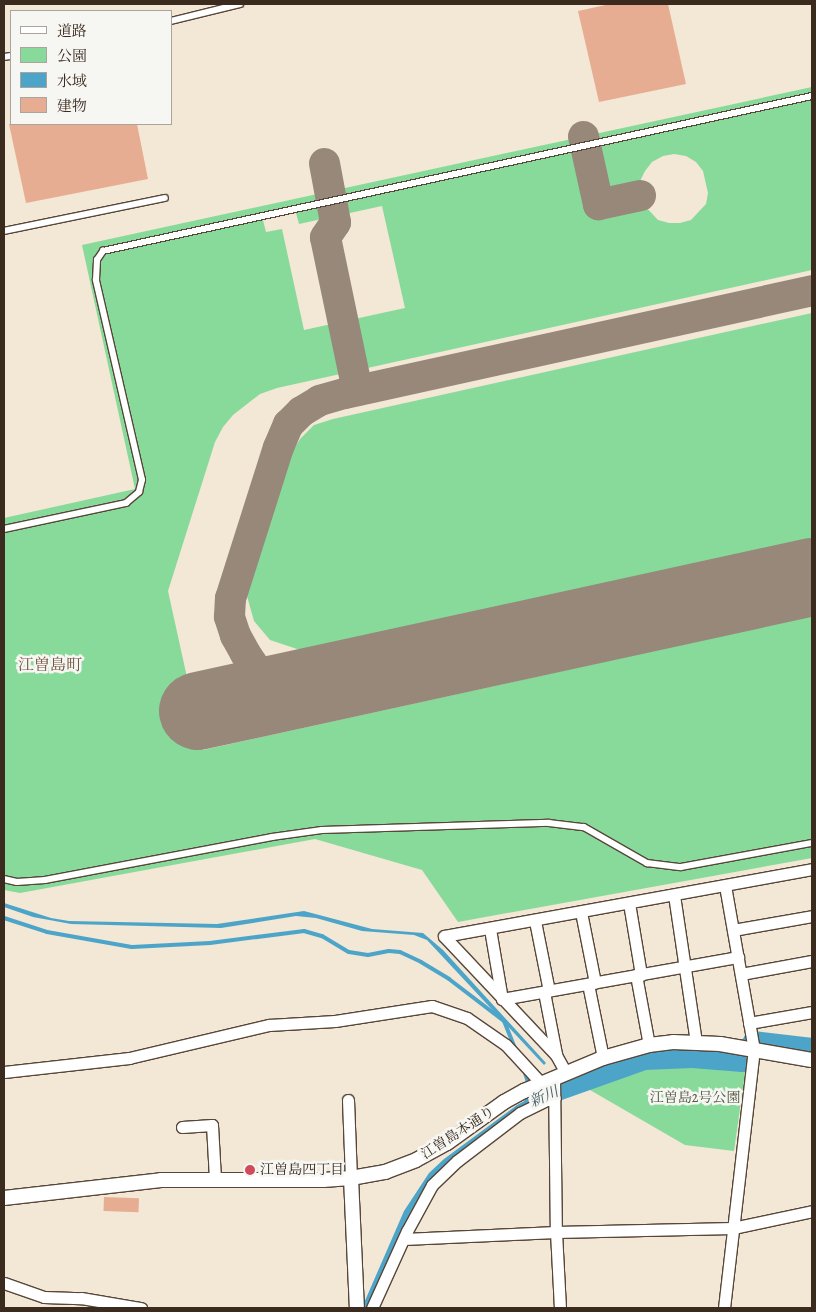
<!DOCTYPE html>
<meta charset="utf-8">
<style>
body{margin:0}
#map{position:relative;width:816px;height:1312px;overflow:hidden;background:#f3e7d5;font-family:Alegreya,"Noto Serif JP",serif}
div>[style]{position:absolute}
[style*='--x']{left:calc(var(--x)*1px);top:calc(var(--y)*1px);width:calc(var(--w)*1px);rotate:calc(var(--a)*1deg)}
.green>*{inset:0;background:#88da9b}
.water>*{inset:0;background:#4ca5c9}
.stream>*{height:4px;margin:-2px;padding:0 2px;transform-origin:2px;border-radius:2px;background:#4ca5c9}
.river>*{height:21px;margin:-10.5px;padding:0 10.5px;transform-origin:10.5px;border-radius:10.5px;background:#4ca5c9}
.taxiway>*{height:31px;margin:-15.5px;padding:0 15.5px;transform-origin:15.5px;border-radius:15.5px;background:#97887a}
.runway>*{height:78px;margin:-39px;padding:0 39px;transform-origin:39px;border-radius:39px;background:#97887a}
.building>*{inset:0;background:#e7ad92;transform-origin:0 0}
.roads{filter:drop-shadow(1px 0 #574639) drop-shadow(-1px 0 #574639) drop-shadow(0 1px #574639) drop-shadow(0 -1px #574639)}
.service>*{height:5.5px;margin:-2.75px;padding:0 2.75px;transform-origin:2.75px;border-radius:2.75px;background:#fff}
.minor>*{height:11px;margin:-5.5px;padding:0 5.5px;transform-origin:5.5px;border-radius:5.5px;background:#fff}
.tertiary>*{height:14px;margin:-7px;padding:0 7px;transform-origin:7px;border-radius:7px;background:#fff}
.dots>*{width:14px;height:14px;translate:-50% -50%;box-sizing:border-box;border:2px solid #f6f6f2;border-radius:50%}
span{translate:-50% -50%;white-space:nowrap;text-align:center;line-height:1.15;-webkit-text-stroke:5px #f6f6f2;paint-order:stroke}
.park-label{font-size:14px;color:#4e563d}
.street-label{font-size:14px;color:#3b2a1e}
.poi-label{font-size:14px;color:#3b2a1e}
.left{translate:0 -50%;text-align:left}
.water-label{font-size:15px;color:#425b62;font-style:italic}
.quarter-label{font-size:16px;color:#775847}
.frame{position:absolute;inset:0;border:5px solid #3b2a1e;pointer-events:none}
.legend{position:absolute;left:10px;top:10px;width:162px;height:115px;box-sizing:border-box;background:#f6f6f2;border:1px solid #aba49d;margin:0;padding:6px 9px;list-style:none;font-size:15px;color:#3b2a1e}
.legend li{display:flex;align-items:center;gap:10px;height:25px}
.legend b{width:25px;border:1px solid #aba49d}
</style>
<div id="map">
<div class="green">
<i style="clip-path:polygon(evenodd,812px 87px,812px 270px,277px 388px,260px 394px,233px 415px,223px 427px,215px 442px,168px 591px,203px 750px,812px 616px,812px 858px,458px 922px,422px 870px,315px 839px,20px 893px,4px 890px,4px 518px,135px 489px,82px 245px,812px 87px,674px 154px,686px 156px,696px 162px,703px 171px,708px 193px,706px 204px,691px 220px,680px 223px,669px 223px,658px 220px,643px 204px,640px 193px,640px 181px,645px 171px,652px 162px,663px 156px,674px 154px,812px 87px,382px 206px,405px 308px,304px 330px,282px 229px,266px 232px,263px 220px,296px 213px,299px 224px,382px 206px)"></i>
<i style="clip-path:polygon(812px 313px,812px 538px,300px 650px,270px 640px,254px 621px,247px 596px,250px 581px,290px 455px,300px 439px,314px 425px,333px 419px)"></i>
<i style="clip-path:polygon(689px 1051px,747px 1059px,734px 1151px,685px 1145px,571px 1079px,650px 1053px)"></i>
</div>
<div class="water">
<i style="clip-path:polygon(4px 903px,51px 918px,69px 921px,217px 924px,304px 911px,372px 929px,423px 933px,443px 950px,546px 1063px,544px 1065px,427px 940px,414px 935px,362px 931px,316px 918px,296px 916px,221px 928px,71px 924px,33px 917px,4px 907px)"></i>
<i style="clip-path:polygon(682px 1051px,718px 1054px,717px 1060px,688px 1056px,647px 1060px,570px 1085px,569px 1081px,629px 1059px,649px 1054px)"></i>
<i style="clip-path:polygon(536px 1095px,538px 1100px,447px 1163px,369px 1305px,364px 1303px,404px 1211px,429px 1173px,444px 1159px,517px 1105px)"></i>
</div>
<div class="stream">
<i style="--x:4;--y:918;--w:45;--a:18"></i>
<i style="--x:47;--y:932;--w:86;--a:10"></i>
<i style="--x:132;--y:947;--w:78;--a:-2.9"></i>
<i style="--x:210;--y:943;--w:95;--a:-7.3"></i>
<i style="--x:304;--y:931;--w:19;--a:16"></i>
<i style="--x:322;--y:936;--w:31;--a:31"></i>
<i style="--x:349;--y:952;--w:19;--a:9"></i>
<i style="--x:368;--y:955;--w:21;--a:-11"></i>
<i style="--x:389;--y:951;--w:11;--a:5"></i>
<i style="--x:400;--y:952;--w:23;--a:25"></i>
<i style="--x:421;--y:962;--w:33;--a:31"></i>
<i style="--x:449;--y:979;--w:69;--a:37.4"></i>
<i style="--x:504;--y:1021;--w:31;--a:68"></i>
<i style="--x:524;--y:1070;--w:16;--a:72"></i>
<i style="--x:365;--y:1308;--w:10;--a:-66"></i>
</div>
<div class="river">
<i style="--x:534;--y:1098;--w:117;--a:-19.5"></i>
<i style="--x:644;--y:1059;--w:48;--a:-2.4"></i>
<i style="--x:692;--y:1057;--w:50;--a:4.6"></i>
<i style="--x:742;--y:1061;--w:23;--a:-61"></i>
<i style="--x:753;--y:1041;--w:59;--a:6.8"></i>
</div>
<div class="taxiway">
<i style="--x:583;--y:136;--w:70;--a:77.6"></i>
<i style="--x:598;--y:204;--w:43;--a:-12.1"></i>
<i style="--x:324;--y:163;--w:60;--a:79.4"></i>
<i style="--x:335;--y:222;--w:18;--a:124"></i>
<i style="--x:325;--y:237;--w:156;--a:78.2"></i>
<i style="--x:284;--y:692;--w:38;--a:-140"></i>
<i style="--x:255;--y:668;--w:18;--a:-124"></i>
<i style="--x:245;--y:653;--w:21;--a:-119"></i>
<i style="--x:235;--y:635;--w:20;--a:-108"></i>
<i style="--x:229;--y:616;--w:18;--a:-87"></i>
<i style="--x:230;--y:598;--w:158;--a:-72.4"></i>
<i style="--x:278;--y:447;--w:25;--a:-67"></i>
<i style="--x:288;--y:424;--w:18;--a:-45"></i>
<i style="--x:301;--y:411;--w:21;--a:-31"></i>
<i style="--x:319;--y:400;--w:26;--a:-16"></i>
<i style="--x:344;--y:393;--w:479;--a:-12.4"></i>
</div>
<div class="runway">
<i style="--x:198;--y:711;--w:628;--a:-12.31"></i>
</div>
<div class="building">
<i style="clip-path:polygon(610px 4px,668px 4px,686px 84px,599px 102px,578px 11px)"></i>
<i style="clip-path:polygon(9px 124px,137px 124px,148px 179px,26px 203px)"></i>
<i style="left:104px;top:1197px;width:35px;height:14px;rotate:2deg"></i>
</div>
<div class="roads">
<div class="service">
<i style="--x:171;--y:21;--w:71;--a:-13.8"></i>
<i style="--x:4;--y:57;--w:7;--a:-8"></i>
<i style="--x:4;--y:231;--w:164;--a:-11.6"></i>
<i style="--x:4;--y:529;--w:125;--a:-12"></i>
<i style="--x:126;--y:503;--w:17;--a:-40"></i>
<i style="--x:139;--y:492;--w:12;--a:-76"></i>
<i style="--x:142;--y:480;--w:205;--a:-103"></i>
<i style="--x:96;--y:280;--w:20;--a:-87"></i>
<i style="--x:97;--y:260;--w:11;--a:-56"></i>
<i style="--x:103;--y:251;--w:726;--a:-12.33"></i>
<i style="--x:4;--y:879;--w:13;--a:13"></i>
<i style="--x:17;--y:882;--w:28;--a:-4"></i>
<i style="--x:45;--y:880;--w:231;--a:-10.7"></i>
<i style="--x:272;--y:837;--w:50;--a:-8"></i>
<i style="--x:322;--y:830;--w:227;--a:-1.8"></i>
<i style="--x:549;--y:823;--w:35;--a:7"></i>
<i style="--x:584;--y:827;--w:73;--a:29.7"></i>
<i style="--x:647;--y:863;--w:34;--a:7"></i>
<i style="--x:681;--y:867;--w:133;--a:-10.4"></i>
</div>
<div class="minor">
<i style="--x:674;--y:895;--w:150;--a:81.5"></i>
<i style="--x:629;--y:903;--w:73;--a:80.5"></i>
<i style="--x:581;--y:912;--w:72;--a:78.8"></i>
<i style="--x:535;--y:921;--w:71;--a:78.7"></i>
<i style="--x:490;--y:929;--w:71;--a:80.3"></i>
<i style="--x:502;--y:999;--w:240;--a:-10.1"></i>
<i style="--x:733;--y:930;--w:80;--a:-10"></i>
<i style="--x:741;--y:974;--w:72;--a:-10.4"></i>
<i style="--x:636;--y:975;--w:71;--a:79.5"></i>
<i style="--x:588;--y:984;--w:76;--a:78.5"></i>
<i style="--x:544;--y:992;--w:63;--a:79"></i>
<i style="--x:749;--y:1023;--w:64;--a:-9.9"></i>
<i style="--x:4;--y:1072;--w:126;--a:-6.4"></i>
<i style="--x:129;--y:1058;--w:144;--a:-13.3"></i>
<i style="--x:269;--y:1025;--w:66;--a:-3.5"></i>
<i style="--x:335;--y:1021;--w:98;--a:-8.8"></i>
<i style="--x:432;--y:1006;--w:37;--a:19"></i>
<i style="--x:467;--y:1018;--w:47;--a:34.7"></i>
<i style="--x:506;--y:1045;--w:52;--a:47.4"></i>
<i style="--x:566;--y:1073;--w:21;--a:-119"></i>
<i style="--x:556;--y:1055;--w:163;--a:-133.3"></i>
<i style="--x:444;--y:936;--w:374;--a:-10.3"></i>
<i style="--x:554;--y:1078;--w:154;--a:89.3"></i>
<i style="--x:556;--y:1232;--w:76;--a:87"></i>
<i style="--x:348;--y:1100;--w:78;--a:87.8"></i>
<i style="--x:182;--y:1127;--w:30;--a:-4"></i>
<i style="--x:212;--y:1125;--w:54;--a:86.8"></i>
<i style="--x:404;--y:1239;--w:152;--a:-2.6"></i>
<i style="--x:556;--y:1232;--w:177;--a:-1.3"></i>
<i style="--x:733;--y:1228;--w:81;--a:-12.1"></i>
<i style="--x:4;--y:1283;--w:42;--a:19.3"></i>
<i style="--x:44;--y:1297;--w:37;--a:2"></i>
<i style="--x:81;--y:1298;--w:61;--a:9.5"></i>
<i style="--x:372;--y:1308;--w:85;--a:-65.6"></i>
<i style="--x:407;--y:1231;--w:52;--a:-61.5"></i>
<i style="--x:432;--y:1185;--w:35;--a:-44"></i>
<i style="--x:457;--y:1161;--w:79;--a:-37.3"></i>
<i style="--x:520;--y:1113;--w:30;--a:-26"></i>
<i style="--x:547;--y:1100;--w:8;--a:-14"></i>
<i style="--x:724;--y:1308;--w:260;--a:-83.4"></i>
<i style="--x:754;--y:1050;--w:167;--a:-100"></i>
</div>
<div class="tertiary">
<i style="--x:351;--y:1178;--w:130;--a:87.4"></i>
<i style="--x:4;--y:1198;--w:158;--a:-6.5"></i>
<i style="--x:161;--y:1180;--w:162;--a:0"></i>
<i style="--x:323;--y:1180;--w:28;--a:-4"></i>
<i style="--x:351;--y:1178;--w:35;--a:-10"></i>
<i style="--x:385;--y:1172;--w:33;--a:-21"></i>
<i style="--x:416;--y:1160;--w:35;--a:-29"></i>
<i style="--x:447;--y:1143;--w:70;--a:-35.7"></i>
<i style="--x:504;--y:1102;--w:23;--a:-29"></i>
<i style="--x:524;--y:1091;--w:86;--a:-22.7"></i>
<i style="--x:603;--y:1058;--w:48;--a:-15.8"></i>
<i style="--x:649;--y:1045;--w:24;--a:-7"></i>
<i style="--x:673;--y:1042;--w:47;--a:2.4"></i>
<i style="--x:720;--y:1044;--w:93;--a:9.9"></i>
</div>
</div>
<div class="dots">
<i style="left:250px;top:1170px;background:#d1495b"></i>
</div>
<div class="park-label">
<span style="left:695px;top:1098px">江曽島2号公園</span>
</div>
<div class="street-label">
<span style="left:458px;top:1133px;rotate:-33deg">江曽島本通り</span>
</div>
<div class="poi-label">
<span class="left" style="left:260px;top:1170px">江曽島四丁目</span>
</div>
<div class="water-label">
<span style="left:544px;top:1097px;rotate:-24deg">新川</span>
</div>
<div class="quarter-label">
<span style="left:50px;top:665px">江曽島町</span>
</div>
<div class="frame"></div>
<ul class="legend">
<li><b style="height:6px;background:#fff"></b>道路</li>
<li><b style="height:14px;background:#88da9b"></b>公園</li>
<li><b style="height:14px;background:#4ca5c9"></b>水域</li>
<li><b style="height:14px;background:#e7ad92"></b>建物</li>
</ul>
</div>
